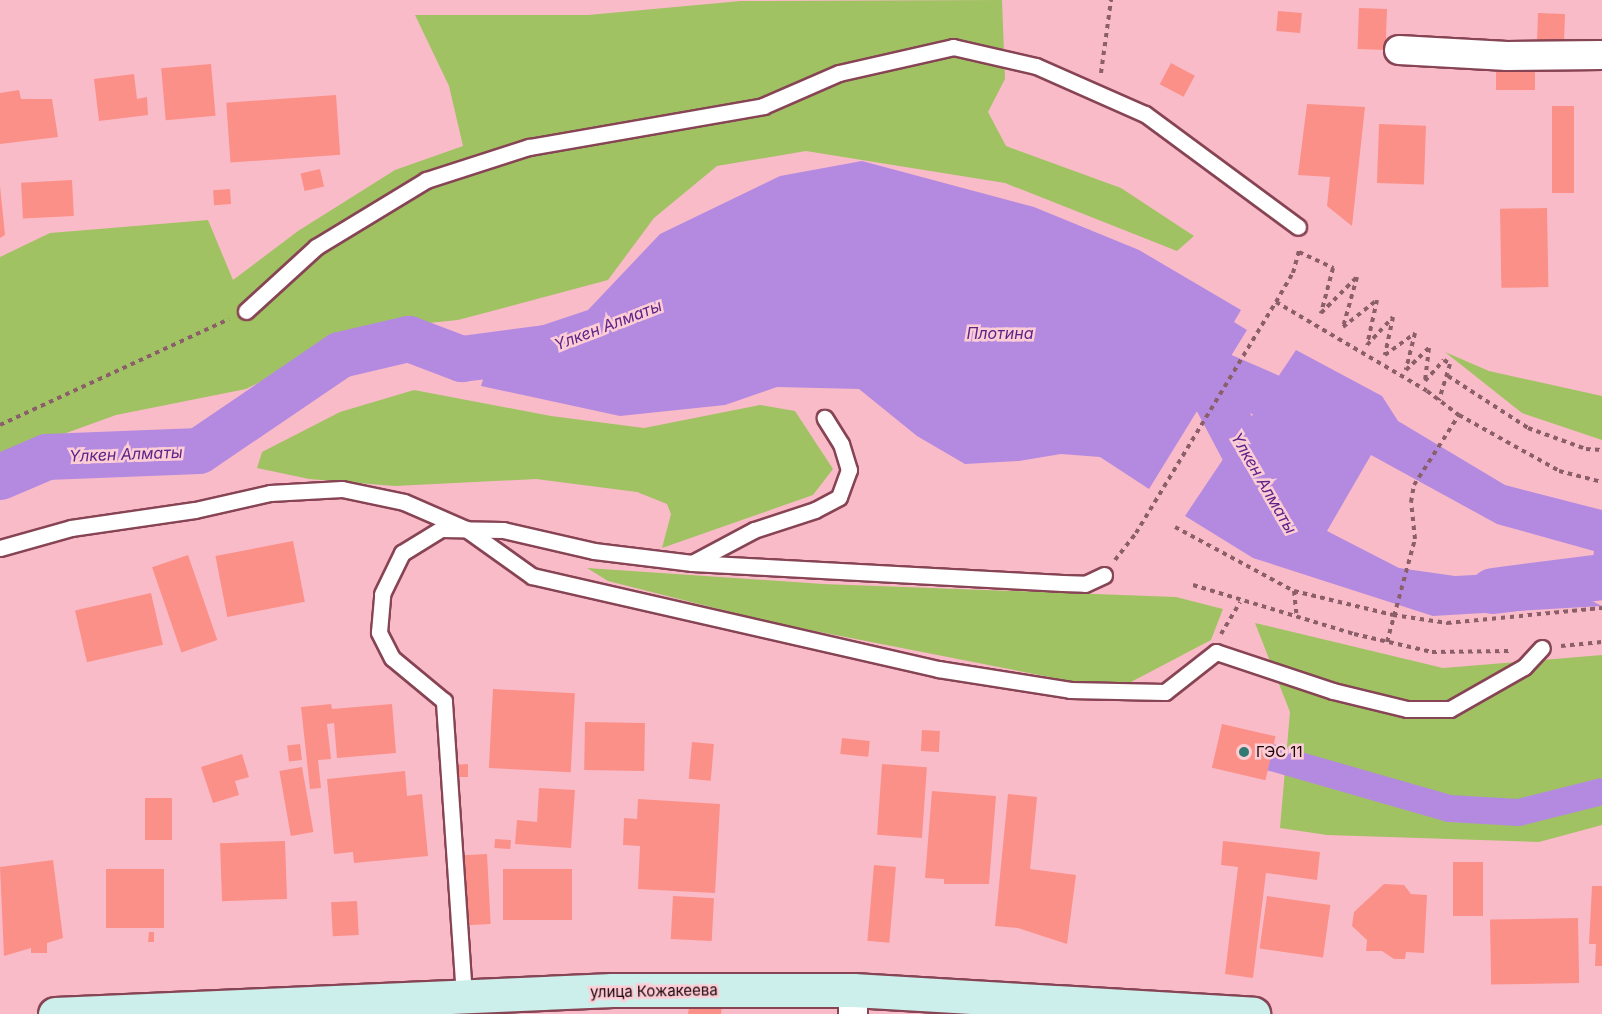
<!DOCTYPE html>
<meta charset="utf-8">
<style>
body{margin:0}
#map{position:relative;width:1602px;height:1014px;overflow:hidden;background:#fabbc8;font-family:Inter,sans-serif}
div>[style]{position:absolute}
[style*='--x']{left:calc(var(--x)*1px);top:calc(var(--y)*1px);width:calc(var(--w)*1px);rotate:calc(var(--a)*1deg)}
.green>*{inset:0;background:#a0c263}
.water>*{inset:0;background:#b48ae1}
.canal>*{height:27px;margin:-13.5px;padding:0 13.5px;transform-origin:13.5px;border-radius:13.5px;background:#b48ae1}
.river>*{height:46px;margin:-23px;padding:0 23px;transform-origin:23px;border-radius:23px;background:#b48ae1}
.building>*{inset:0;background:#fb9088;transform-origin:0 0}
.path>*{height:4px;margin-top:-2px;transform-origin:0;background:repeating-linear-gradient(90deg,#8a5f69 0 4.5px,transparent 0 9px)}
.roads{filter:drop-shadow(2px 0 #874454) drop-shadow(-2px 0 #874454) drop-shadow(0 2px #874454) drop-shadow(0 -2px #874454)}
.lane>*{height:15px;margin:-7.5px;padding:0 7.5px;transform-origin:7.5px;border-radius:7.5px;background:#fff}
.street>*{height:28px;margin:-14px;padding:0 14px;transform-origin:14px;border-radius:14px;background:#fff}
.secondary>*{height:33px;margin:-16.5px;padding:0 16.5px;transform-origin:16.5px;border-radius:16.5px;background:#cdefec}
.dots>*{width:16px;height:16px;translate:-50% -50%;box-sizing:border-box;border:3px solid #fdcdd6;border-radius:50%}
span{translate:-50% -50%;white-space:nowrap;text-align:center;line-height:1.15;-webkit-text-stroke:5px #fdcdd6;paint-order:stroke}
.poi-label{font-size:15px;color:#1a0309}
.left{translate:0 -50%;text-align:left}
.street-label{font-size:15px;color:#1a0309}
.water-label{font-size:16px;color:#5c2489;font-style:italic}
</style>
<div id="map">
<div class="green">
<i style="clip-path:polygon(1002px 0,1005px 79px,988px 112px,1006px 146px,1121px 188px,1194px 236px,1177px 251px,1005px 183px,806px 151px,717px 166px,654px 218px,608px 280px,458px 320px,351px 331px,334px 346px,246px 389px,116px 415px,0 457px,0 257px,50px 233px,208px 220px,233px 280px,298px 231px,395px 170px,463px 146px,449px 86px,415px 15px,588px 15px,741px 1px)"></i>
<i style="clip-path:polygon(1445px 352px,1489px 371px,1602px 396px,1602px 440px,1522px 413px)"></i>
<i style="clip-path:polygon(414px 390px,551px 416px,644px 428px,760px 405px,795px 411px,833px 469px,813px 495px,662px 548px,671px 514px,667px 504px,637px 492px,536px 479px,395px 486px,309px 479px,257px 468px,262px 452px,340px 412px)"></i>
<i style="clip-path:polygon(587px 568px,823px 584px,1176px 597px,1223px 609px,1211px 640px,1131px 682px,1075px 682px,774px 623px,608px 581px)"></i>
<i style="clip-path:polygon(1255px 623px,1443px 668px,1602px 655px,1602px 825px,1539px 842px,1327px 835px,1280px 828px,1290px 712px)"></i>
</div>
<div class="water">
<i style="clip-path:polygon(862px 161px,1034px 207px,1139px 250px,1241px 310px,1234px 322px,1247px 330px,1149px 489px,1100px 457px,1061px 454px,1019px 461px,965px 464px,917px 436px,859px 389px,777px 387px,725px 405px,620px 416px,481px 386px,495px 341px,588px 310px,660px 234px,780px 176px)"></i>
<i style="clip-path:polygon(1296px 350px,1382px 396px,1398px 421px,1505px 485px,1602px 510px,1602px 597px,1536px 571px,1592px 568px,1594px 551px,1497px 524px,1371px 455px,1327px 531px,1399px 568px,1455px 576px,1533px 572px,1602px 606px,1433px 616px,1253px 558px,1185px 516px)"></i>
</div>
<div class="canal">
<i style="--x:1271;--y:757;--w:185;--a:16"></i>
<i style="--x:1449;--y:808;--w:69;--a:3.3"></i>
<i style="--x:1518;--y:812;--w:87;--a:-14"></i>
</div>
<div class="river">
<i style="--x:1160;--y:349;--w:178;--a:23.5"></i>
<i style="--x:1201;--y:370;--w:140;--a:62"></i>
<i style="--x:0;--y:477;--w:51;--a:-23.1"></i>
<i style="--x:47;--y:457;--w:152;--a:-2.3"></i>
<i style="--x:199;--y:451;--w:171;--a:-34.2"></i>
<i style="--x:340;--y:355;--w:71;--a:-13.1"></i>
<i style="--x:409;--y:339;--w:57;--a:20.7"></i>
<i style="--x:462;--y:359;--w:92;--a:-7.5"></i>
<i style="--x:1493;--y:591;--w:110;--a:-7.3"></i>
</div>
<div class="building">
<i style="left:1359px;top:8px;width:28px;height:41px;rotate:2deg"></i>
<i style="left:1278px;top:11px;width:24px;height:20px;rotate:5deg"></i>
<i style="left:1538px;top:13px;width:27px;height:28px;rotate:2deg"></i>
<i style="left:1171px;top:63px;width:27px;height:24px;rotate:28deg"></i>
<i style="left:211px;top:64px;width:52px;height:50px;rotate:85deg"></i>
<i style="left:1496px;top:72px;width:39px;height:18px"></i>
<i style="clip-path:polygon(134px 74px,137px 99px,147px 97px,148px 115px,99px 121px,94px 79px)"></i>
<i style="clip-path:polygon(19px 90px,21px 99px,52px 99px,58px 137px,0 144px,0 93px)"></i>
<i style="left:336px;top:95px;width:60px;height:110px;rotate:86deg"></i>
<i style="clip-path:polygon(1307px 104px,1365px 107px,1352px 226px,1327px 206px,1330px 177px,1298px 175px)"></i>
<i style="left:1552px;top:106px;width:22px;height:87px"></i>
<i style="left:1379px;top:124px;width:47px;height:59px;rotate:2deg"></i>
<i style="left:320px;top:169px;width:18px;height:20px;rotate:77deg"></i>
<i style="left:72px;top:180px;width:36px;height:51px;rotate:87deg"></i>
<i style="clip-path:polygon(0 186px,5px 235px,0 238px)"></i>
<i style="left:230px;top:189px;width:15px;height:17px;rotate:86deg"></i>
<i style="left:1547px;top:208px;width:79px;height:47px;rotate:89deg"></i>
<i style="left:293px;top:541px;width:62px;height:79px;rotate:79deg"></i>
<i style="left:188px;top:555px;width:90px;height:38px;rotate:71deg"></i>
<i style="left:151px;top:593px;width:53px;height:78px;rotate:77deg"></i>
<i style="left:493px;top:689px;width:82px;height:79px;rotate:3deg"></i>
<i style="clip-path:polygon(331px 704px,332px 709px,392px 704px,396px 753px,337px 758px,334px 723px,327px 724px,331px 759px,318px 760px,321px 788px,310px 789px,301px 707px)"></i>
<i style="left:585px;top:722px;width:60px;height:48px;rotate:1deg"></i>
<i style="left:1222px;top:724px;width:55px;height:45px;rotate:13deg"></i>
<i style="left:922px;top:730px;width:18px;height:21px;rotate:3deg"></i>
<i style="left:842px;top:738px;width:28px;height:16px;rotate:6deg"></i>
<i style="left:692px;top:742px;width:22px;height:37px;rotate:5deg"></i>
<i style="left:300px;top:744px;width:16px;height:13px;rotate:83deg"></i>
<i style="clip-path:polygon(242px 754px,249px 777px,235px 781px,239px 795px,213px 803px,201px 767px)"></i>
<i style="clip-path:polygon(468px 764px,468px 777px,455px 777px,454px 765px)"></i>
<i style="left:882px;top:764px;width:45px;height:71px;rotate:4deg"></i>
<i style="left:302px;top:767px;width:66px;height:23px;rotate:80deg"></i>
<i style="clip-path:polygon(405px 771px,407px 796px,422px 794px,428px 856px,354px 863px,353px 852px,334px 854px,327px 779px)"></i>
<i style="clip-path:polygon(539px 788px,575px 790px,571px 848px,515px 844px,517px 820px,537px 822px)"></i>
<i style="clip-path:polygon(932px 791px,996px 796px,989px 884px,944px 884px,944px 879px,925px 878px)"></i>
<i style="clip-path:polygon(1008px 794px,1037px 797px,1030px 869px,1076px 875px,1067px 944px,1018px 928px,995px 926px)"></i>
<i style="left:145px;top:798px;width:27px;height:42px"></i>
<i style="clip-path:polygon(638px 799px,720px 804px,715px 893px,638px 889px,640px 846px,623px 845px,624px 818px,637px 819px)"></i>
<i style="left:495px;top:839px;width:16px;height:9px;rotate:4deg"></i>
<i style="left:285px;top:841px;width:58px;height:65px;rotate:88deg"></i>
<i style="clip-path:polygon(1223px 841px,1320px 852px,1317px 880px,1266px 873px,1253px 978px,1225px 974px,1238px 867px,1221px 865px)"></i>
<i style="left:487px;top:854px;width:70px;height:24px;rotate:87deg"></i>
<i style="clip-path:polygon(53px 860px,63px 938px,47px 943px,47px 953px,31px 953px,31px 948px,4px 956px,0 867px)"></i>
<i style="left:1453px;top:862px;width:30px;height:54px"></i>
<i style="left:874px;top:865px;width:22px;height:76px;rotate:5deg"></i>
<i style="left:106px;top:869px;width:58px;height:59px"></i>
<i style="left:503px;top:869px;width:69px;height:51px"></i>
<i style="clip-path:polygon(1384px 884px,1404px 885px,1411px 894px,1427px 895px,1424px 953px,1406px 952px,1405px 959px,1394px 959px,1382px 951px,1366px 951px,1367px 940px,1352px 926px,1354px 912px)"></i>
<i style="clip-path:polygon(1592px 886px,1602px 886px,1602px 966px,1595px 966px,1596px 944px,1589px 944px)"></i>
<i style="left:673px;top:896px;width:41px;height:43px;rotate:3deg"></i>
<i style="left:1267px;top:896px;width:64px;height:53px;rotate:8deg"></i>
<i style="left:357px;top:901px;width:34px;height:26px;rotate:87deg"></i>
<i style="left:1578px;top:918px;width:65px;height:88px;rotate:89deg"></i>
<i style="clip-path:polygon(149px 932px,154px 932px,154px 942px,148px 942px)"></i>
<i style="clip-path:polygon(690px 1001px,722px 1005px,721px 1014px,688px 1014px)"></i>
</div>
<div class="path">
<i style="--x:1101;--y:73;--w:74;--a:-82.2"></i>
<i style="--x:1299;--y:252;--w:38;--a:25"></i>
<i style="--x:1333;--y:268;--w:47;--a:104.9"></i>
<i style="--x:1321;--y:313;--w:51;--a:-45"></i>
<i style="--x:1357;--y:277;--w:52;--a:105.6"></i>
<i style="--x:1343;--y:327;--w:43;--a:-38.5"></i>
<i style="--x:1377;--y:300;--w:46;--a:102.5"></i>
<i style="--x:1367;--y:345;--w:38;--a:-47"></i>
<i style="--x:1393;--y:317;--w:39;--a:102"></i>
<i style="--x:1385;--y:355;--w:37;--a:-36"></i>
<i style="--x:1415;--y:333;--w:38;--a:104"></i>
<i style="--x:1406;--y:370;--w:32;--a:-44"></i>
<i style="--x:1429;--y:348;--w:33;--a:97"></i>
<i style="--x:1425;--y:381;--w:28;--a:-48"></i>
<i style="--x:1444;--y:360;--w:7;--a:34"></i>
<i style="--x:1450;--y:364;--w:38;--a:107"></i>
<i style="--x:1276;--y:302;--w:175;--a:30.5"></i>
<i style="--x:1427;--y:391;--w:40;--a:37"></i>
<i style="--x:1459;--y:415;--w:115;--a:29.2"></i>
<i style="--x:1559;--y:471;--w:44;--a:14.3"></i>
<i style="--x:1448;--y:376;--w:95;--a:33"></i>
<i style="--x:1528;--y:428;--w:62;--a:19.9"></i>
<i style="--x:1586;--y:449;--w:16;--a:4"></i>
<i style="--x:0;--y:425;--w:252;--a:-24.8"></i>
<i style="--x:1175;--y:527;--w:135;--a:28.3"></i>
<i style="--x:1294;--y:591;--w:27;--a:84"></i>
<i style="--x:1115;--y:560;--w:34;--a:-52"></i>
<i style="--x:1136;--y:533;--w:270;--a:-58.8"></i>
<i style="--x:1276;--y:302;--w:34;--a:-60"></i>
<i style="--x:1293;--y:273;--w:24;--a:-75"></i>
<i style="--x:1193;--y:585;--w:168;--a:16.9"></i>
<i style="--x:1354;--y:634;--w:80;--a:13"></i>
<i style="--x:1432;--y:652;--w:77;--a:-0.7"></i>
<i style="--x:1294;--y:591;--w:102;--a:13.6"></i>
<i style="--x:1393;--y:615;--w:55;--a:8.4"></i>
<i style="--x:1447;--y:623;--w:156;--a:-5.5"></i>
<i style="--x:1221;--y:634;--w:37;--a:-59"></i>
<i style="--x:1387;--y:642;--w:107;--a:-74.8"></i>
<i style="--x:1415;--y:539;--w:37;--a:-96"></i>
<i style="--x:1411;--y:502;--w:17;--a:-80"></i>
<i style="--x:1414;--y:485;--w:83;--a:-57.3"></i>
<i style="--x:1561;--y:646;--w:41;--a:-5.6"></i>
</div>
<div class="roads">
<div class="lane">
<i style="--x:246;--y:311;--w:95;--a:-42.4"></i>
<i style="--x:316;--y:247;--w:129;--a:-31.3"></i>
<i style="--x:426;--y:180;--w:108;--a:-17.8"></i>
<i style="--x:529;--y:147;--w:238;--a:-9.9"></i>
<i style="--x:763;--y:106;--w:83;--a:-23.5"></i>
<i style="--x:839;--y:73;--w:117;--a:-12.8"></i>
<i style="--x:953;--y:47;--w:85;--a:12.9"></i>
<i style="--x:1036;--y:66;--w:119;--a:23.8"></i>
<i style="--x:1145;--y:114;--w:190;--a:36.4"></i>
<i style="--x:0;--y:548;--w:74;--a:-15.7"></i>
<i style="--x:71;--y:528;--w:125;--a:-8.3"></i>
<i style="--x:195;--y:510;--w:77;--a:-12.8"></i>
<i style="--x:270;--y:493;--w:72;--a:-3.2"></i>
<i style="--x:342;--y:489;--w:63;--a:11.8"></i>
<i style="--x:404;--y:502;--w:68;--a:23.5"></i>
<i style="--x:466;--y:529;--w:81;--a:35.5"></i>
<i style="--x:532;--y:576;--w:417;--a:12.9"></i>
<i style="--x:938;--y:669;--w:134;--a:9"></i>
<i style="--x:1070;--y:690;--w:95;--a:1.2"></i>
<i style="--x:1165;--y:692;--w:65;--a:-38.1"></i>
<i style="--x:1216;--y:652;--w:123;--a:18.4"></i>
<i style="--x:1333;--y:691;--w:76;--a:13.7"></i>
<i style="--x:1407;--y:709;--w:43;--a:0"></i>
<i style="--x:1450;--y:709;--w:85;--a:-29.6"></i>
<i style="--x:1524;--y:667;--w:26;--a:-47"></i>
<i style="--x:692;--y:563;--w:70;--a:-28"></i>
<i style="--x:754;--y:530;--w:64;--a:-18.2"></i>
<i style="--x:815;--y:510;--w:27;--a:-28"></i>
<i style="--x:839;--y:497;--w:29;--a:-70"></i>
<i style="--x:849;--y:470;--w:27;--a:-107"></i>
<i style="--x:841;--y:444;--w:31;--a:-122"></i>
<i style="--x:464;--y:996;--w:296;--a:-93.9"></i>
<i style="--x:444;--y:701;--w:67;--a:-140.4"></i>
<i style="--x:392;--y:658;--w:29;--a:-117"></i>
<i style="--x:379;--y:632;--w:38;--a:-85"></i>
<i style="--x:382;--y:594;--w:46;--a:-64"></i>
<i style="--x:402;--y:553;--w:46;--a:-31.6"></i>
<i style="--x:441;--y:529;--w:62;--a:0.9"></i>
<i style="--x:503;--y:530;--w:93;--a:13"></i>
<i style="--x:594;--y:551;--w:99;--a:7"></i>
<i style="--x:692;--y:563;--w:371;--a:3.1"></i>
<i style="--x:1062;--y:583;--w:23;--a:2"></i>
<i style="--x:1085;--y:584;--w:21;--a:-25"></i>
</div>
<div class="street">
<i style="--x:1399;--y:50;--w:108;--a:3.2"></i>
<i style="--x:1507;--y:56;--w:95;--a:-0.6"></i>
<i style="--x:853;--y:1014;--w:24;--a:-90"></i>
</div>
<div class="secondary">
<i style="--x:55;--y:1014;--w:558;--a:-2.47"></i>
<i style="--x:612;--y:990;--w:241;--a:0"></i>
<i style="--x:853;--y:990;--w:401;--a:3.4"></i>
</div>
</div>
<div class="dots">
<i style="left:1244px;top:752px;background:#327972"></i>
</div>
<div class="poi-label">
<span class="left" style="left:1256px;top:752px">ГЭС 11</span>
</div>
<div class="street-label">
<span style="left:654px;top:991px;rotate:-1deg">улица Кожакеева</span>
</div>
<div class="water-label">
<span style="left:608px;top:325px;rotate:-21deg">Үлкен Алматы</span>
<span style="left:1000px;top:333px">Плотина</span>
<span style="left:126px;top:454px;rotate:-2deg">Үлкен Алматы</span>
<span style="left:1264px;top:483px;rotate:60deg">Үлкен Алматы</span>
</div>
</div>
